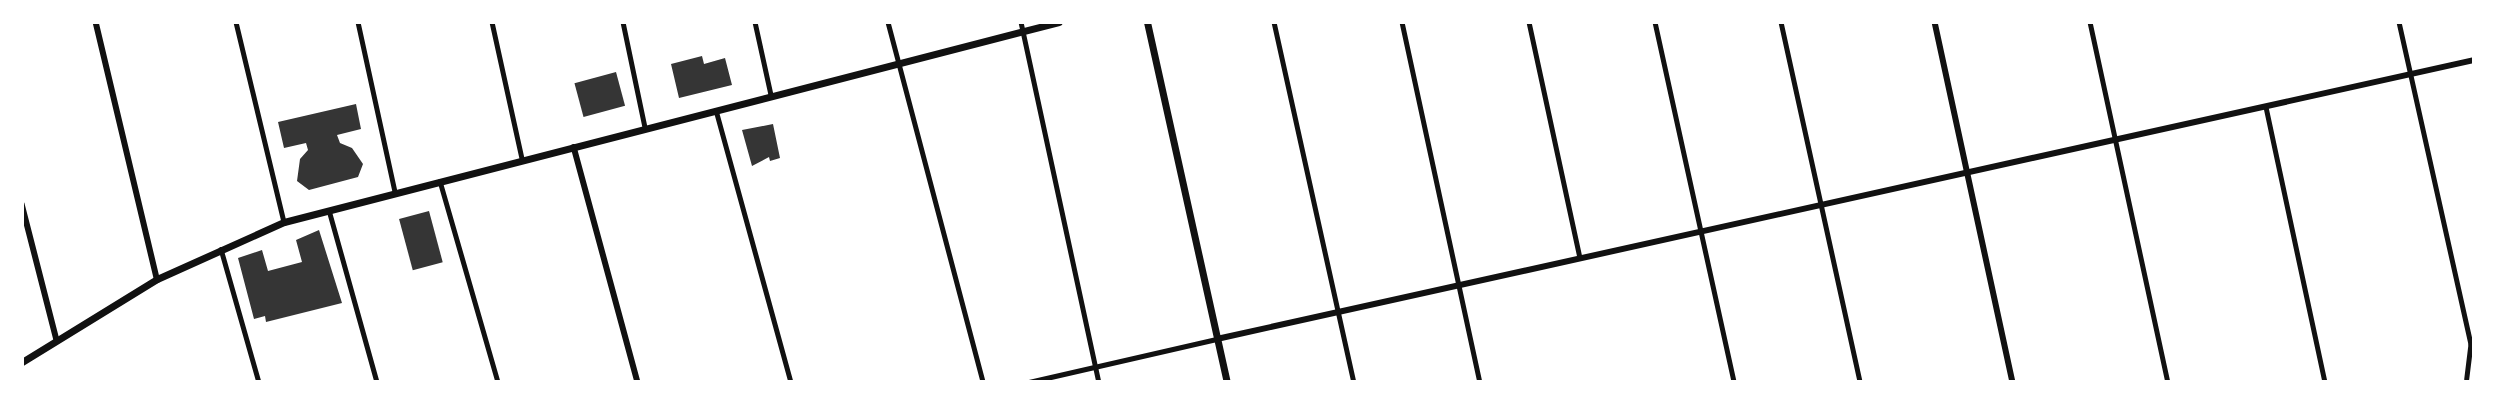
<!DOCTYPE html>
<style>
body{margin:0}
#map{position:relative;width:2496px;height:404px;overflow:hidden;background:#fff;font-family:"IBM Plex Sans",sans-serif}
div>[style]{position:absolute}
[style*='--x']{left:calc(var(--x)*1px);top:calc(var(--y)*1px);width:calc(var(--w)*1px);rotate:calc(var(--a)*1deg)}
.building>*{inset:0;background:#353535;transform-origin:0 0}
.minor>*{height:4.5px;margin:-2.25px;padding:0 2.25px;transform-origin:2.25px;border-radius:2.25px;background:#111}
.tertiary>*{height:5.5px;margin:-2.75px;padding:0 2.75px;transform-origin:2.75px;border-radius:2.75px;background:#111}
.secondary>*{height:7px;margin:-3.5px;padding:0 3.5px;transform-origin:3.5px;border-radius:3.5px;background:#111}
span{translate:-50% -50%;white-space:nowrap;text-align:center;line-height:1.15;-webkit-text-stroke:4.5px #fff;paint-order:stroke}
.frame{position:absolute;inset:0;border:24px solid #fff;pointer-events:none}
</style>
<div id="map">
<div class="building">
<i style="clip-path:polygon(702px 56px,704px 64px,725px 58px,732px 85px,679px 98px,671px 64px)"></i>
<i style="left:616px;top:72px;width:35px;height:43px;rotate:75deg"></i>
<i style="clip-path:polygon(356px 104px,361px 129px,337px 135px,340px 143px,352px 148px,363px 164px,358px 177px,309px 190px,297px 181px,300px 159px,308px 150px,306px 143px,284px 148px,278px 122px)"></i>
<i style="clip-path:polygon(773px 124px,780px 158px,770px 161px,769px 157px,752px 166px,742px 130px)"></i>
<i style="left:429px;top:211px;width:53px;height:31px;rotate:75deg"></i>
<i style="clip-path:polygon(319px 230px,342px 303px,266px 322px,265px 316px,254px 319px,238px 258px,262px 250px,268px 271px,302px 262px,296px 240px)"></i>
</div>
<div class="minor">
<i style="--x:236;--y:22;--w:206;--a:76.5"></i>
<i style="--x:358;--y:22;--w:173;--a:77.7"></i>
<i style="--x:492;--y:22;--w:139;--a:77.6"></i>
<i style="--x:623;--y:22;--w:107;--a:78.2"></i>
<i style="--x:755;--y:22;--w:75;--a:77.6"></i>
<i style="--x:888;--y:22;--w:372;--a:75.2"></i>
<i style="--x:1021;--y:22;--w:368;--a:77.8"></i>
<i style="--x:1274;--y:22;--w:369;--a:77.5"></i>
<i style="--x:1402;--y:22;--w:368;--a:77.8"></i>
<i style="--x:1529;--y:22;--w:240;--a:77.8"></i>
<i style="--x:1655;--y:22;--w:369;--a:77.6"></i>
<i style="--x:1781;--y:22;--w:369;--a:77.6"></i>
<i style="--x:2090;--y:22;--w:368;--a:77.8"></i>
<i style="--x:2399;--y:22;--w:330;--a:77.4"></i>
<i style="--x:2471;--y:344;--w:35;--a:97"></i>
<i style="--x:2266;--y:107;--w:281;--a:77.9"></i>
<i style="--x:716;--y:110;--w:282;--a:74.6"></i>
<i style="--x:440;--y:181;--w:209;--a:73.9"></i>
<i style="--x:329;--y:210;--w:179;--a:74.4"></i>
<i style="--x:221;--y:249;--w:138;--a:74.1"></i>
<i style="--x:1029;--y:382;--w:193;--a:-12.9"></i>
</div>
<div class="tertiary">
<i style="--x:96;--y:22;--w:264;--a:76.6"></i>
<i style="--x:1935;--y:22;--w:368;--a:77.8"></i>
<i style="--x:574;--y:147;--w:244;--a:74.8"></i>
<i style="--x:22;--y:204;--w:140;--a:75.6"></i>
<i style="--x:1217;--y:339;--w:1288;--a:-12.51"></i>
</div>
<div class="secondary">
<i style="--x:1147;--y:22;--w:369;--a:77.5"></i>
<i style="--x:22;--y:362;--w:158;--a:-31.6"></i>
<i style="--x:157;--y:279;--w:139;--a:-24.2"></i>
<i style="--x:284;--y:222;--w:800;--a:-14.47"></i>
</div>
<div class="frame"></div>
</div>
